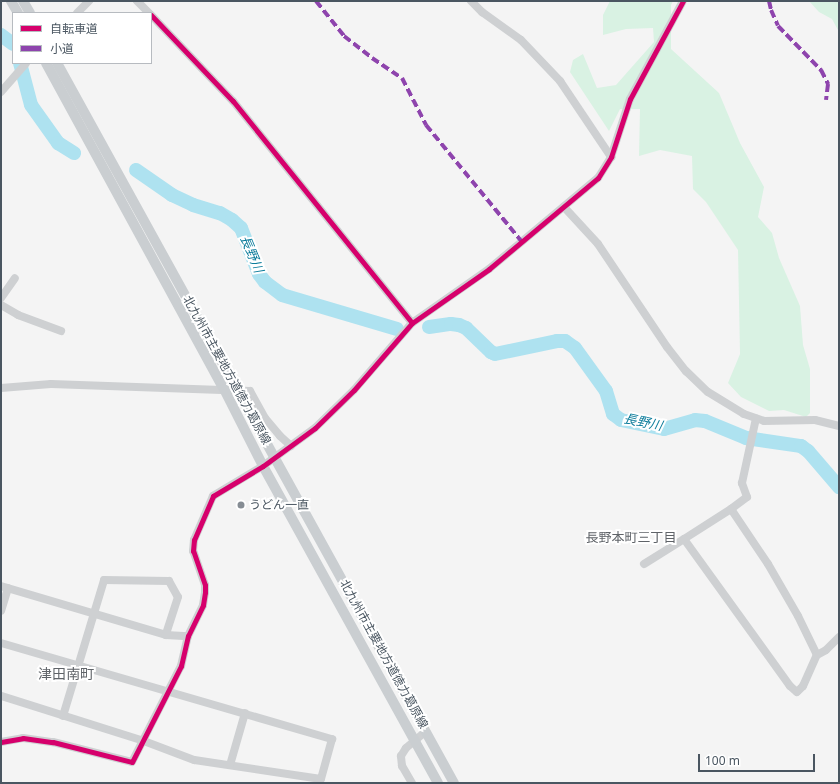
<!DOCTYPE html>
<meta charset="utf-8">
<style>
body{margin:0}
#map{position:relative;width:840px;height:784px;overflow:hidden;background:#f4f4f4;font-family:"Noto Sans","Noto Sans JP",sans-serif}
div>[style]{position:absolute}
[style*='--x']{left:calc(var(--x)*1px);top:calc(var(--y)*1px);width:calc(var(--w)*1px);rotate:calc(var(--a)*1deg)}
.green>*{inset:0;background:#d9f2e3}
.river>*{height:14px;margin:-7px;padding:0 7px;transform-origin:7px;border-radius:7px;background:#aee2f0}
.minor>*{height:8px;margin:-4px;padding:0 4px;transform-origin:4px;border-radius:4px;background:#ced0d2}
.major>*{height:10px;margin:-5px;padding:0 5px;transform-origin:5px;border-radius:5px;background:#caced1}
.quiet>*{height:4px;margin-top:-2px;transform-origin:0;background:repeating-linear-gradient(90deg,#8e44ad 0 8px,transparent 0 12px)}
.cycleway>*{height:5px;margin:-2.5px;padding:0 2.5px;transform-origin:2.5px;border-radius:2.5px;background:#d6006c}
.dots>*{width:11px;height:11px;translate:-50% -50%;box-sizing:border-box;border:2px solid #fff;border-radius:50%}
span{translate:-50% -50%;white-space:nowrap;text-align:center;line-height:1.15;-webkit-text-stroke:4px #fff;paint-order:stroke}
.street-label{font-size:12px;color:#4a5661}
.poi-label{font-size:12px;color:#4a5661}
.left{translate:0 -50%;text-align:left}
.water-label{font-size:13px;color:#0c7c9b;font-style:italic}
.neighbourhood-label{font-size:13px;color:#5f6368}
.quarter-label{font-size:14px;color:#5f6368}
.frame{position:absolute;inset:0;border:2px solid #4a5661;pointer-events:none}
.legend{position:absolute;left:12px;top:12px;width:140px;height:52px;box-sizing:border-box;background:#fff;border:1px solid #b7bbc0;margin:0;padding:5px 7px;list-style:none;font-size:12px;color:#4a5661}
.legend li{display:flex;align-items:center;gap:8px;height:20px}
.legend b{width:20px;border:1px solid #b7bbc0}
.scale{position:absolute;left:698px;top:754px;width:117px;height:18px;box-sizing:border-box;border:2px solid #4a5661;border-top:0;padding-left:5px;font-size:12px;line-height:14px;white-space:nowrap;color:#4a5661;-webkit-text-stroke:3px #fff;paint-order:stroke}
</style>
<div id="map">
<div class="green">
<i style="clip-path:polygon(610px 1px,673px 1px,671px 5px,671px 49px,719px 93px,740px 143px,764px 187px,758px 217px,772px 233px,779px 258px,800px 306px,803px 345px,810px 369px,810px 413px,806px 417px,784px 410px,769px 411px,741px 397px,728px 383px,740px 354px,738px 250px,706px 202px,693px 189px,692px 156px,660px 150px,639px 156px,640px 109px,620px 109px,609px 131px,570px 72px,573px 60px,583px 54px,597px 88px,616px 85px,654px 42px,653px 28px,626px 29px,603px 35px,603px 15px)"></i>
<i style="clip-path:polygon(809px 1px,839px 1px,839px 32px,832px 19px,819px 12px)"></i>
</div>
<div class="river">
<i style="--x:1;--y:35;--w:15;--a:37"></i>
<i style="--x:20;--y:63;--w:43;--a:75.3"></i>
<i style="--x:31;--y:105;--w:47;--a:54.6"></i>
<i style="--x:58;--y:143;--w:19;--a:32"></i>
<i style="--x:136;--y:170;--w:44;--a:34.8"></i>
<i style="--x:172;--y:195;--w:23;--a:25"></i>
<i style="--x:193;--y:205;--w:28;--a:17"></i>
<i style="--x:220;--y:213;--w:14;--a:30"></i>
<i style="--x:232;--y:220;--w:12;--a:42"></i>
<i style="--x:241;--y:228;--w:49;--a:68.6"></i>
<i style="--x:259;--y:274;--w:10;--a:53"></i>
<i style="--x:265;--y:282;--w:21;--a:37"></i>
<i style="--x:282;--y:295;--w:120;--a:16.5"></i>
<i style="--x:429;--y:327;--w:22;--a:-8"></i>
<i style="--x:451;--y:324;--w:8;--a:7"></i>
<i style="--x:459;--y:325;--w:8;--a:23"></i>
<i style="--x:466;--y:328;--w:35;--a:44"></i>
<i style="--x:491;--y:352;--w:4;--a:27"></i>
<i style="--x:495;--y:354;--w:63;--a:-11.8"></i>
<i style="--x:557;--y:341;--w:8;--a:0"></i>
<i style="--x:565;--y:341;--w:12;--a:35"></i>
<i style="--x:575;--y:348;--w:53;--a:54.2"></i>
<i style="--x:606;--y:391;--w:24;--a:73"></i>
<i style="--x:613;--y:414;--w:10;--a:37"></i>
<i style="--x:621;--y:420;--w:44;--a:11.8"></i>
<i style="--x:664;--y:429;--w:32;--a:-16"></i>
<i style="--x:695;--y:420;--w:10;--a:6"></i>
<i style="--x:705;--y:421;--w:44;--a:22.5"></i>
<i style="--x:746;--y:438;--w:56;--a:8.3"></i>
<i style="--x:801;--y:446;--w:9;--a:36"></i>
<i style="--x:808;--y:451;--w:48;--a:49.3"></i>
</div>
<div class="minor">
<i style="--x:137;--y:1;--w:17;--a:45"></i>
<i style="--x:471;--y:1;--w:16;--a:45"></i>
<i style="--x:482;--y:12;--w:48;--a:35.7"></i>
<i style="--x:521;--y:40;--w:57;--a:46.4"></i>
<i style="--x:560;--y:81;--w:92;--a:56.1"></i>
<i style="--x:77;--y:13;--w:17;--a:-45"></i>
<i style="--x:151;--y:15;--w:119;--a:46.4"></i>
<i style="--x:233;--y:101;--w:285;--a:51.1"></i>
<i style="--x:1;--y:92;--w:38;--a:-49"></i>
<i style="--x:564;--y:207;--w:50;--a:47.4"></i>
<i style="--x:598;--y:244;--w:124;--a:56.2"></i>
<i style="--x:667;--y:347;--w:31;--a:52"></i>
<i style="--x:686;--y:371;--w:30;--a:44"></i>
<i style="--x:708;--y:392;--w:42;--a:31.4"></i>
<i style="--x:744;--y:414;--w:21;--a:19"></i>
<i style="--x:764;--y:421;--w:51;--a:-1.1"></i>
<i style="--x:815;--y:420;--w:25;--a:14"></i>
<i style="--x:1;--y:298;--w:24;--a:-55"></i>
<i style="--x:1;--y:305;--w:20;--a:30"></i>
<i style="--x:18;--y:315;--w:46;--a:20.4"></i>
<i style="--x:1;--y:388;--w:50;--a:-4.6"></i>
<i style="--x:51;--y:384;--w:199;--a:2"></i>
<i style="--x:250;--y:391;--w:31;--a:61"></i>
<i style="--x:265;--y:418;--w:23;--a:50"></i>
<i style="--x:280;--y:436;--w:15;--a:42"></i>
<i style="--x:731;--y:509;--w:66;--a:56.1"></i>
<i style="--x:768;--y:564;--w:60;--a:60"></i>
<i style="--x:798;--y:616;--w:43;--a:64"></i>
<i style="--x:684;--y:539;--w:56;--a:-32.6"></i>
<i style="--x:731;--y:509;--w:20;--a:-37"></i>
<i style="--x:747;--y:497;--w:15;--a:-110"></i>
<i style="--x:742;--y:483;--w:66;--a:-77.8"></i>
<i style="--x:644;--y:564;--w:47;--a:-32"></i>
<i style="--x:684;--y:539;--w:181;--a:54.2"></i>
<i style="--x:790;--y:686;--w:9;--a:41"></i>
<i style="--x:797;--y:692;--w:8;--a:-45"></i>
<i style="--x:803;--y:686;--w:34;--a:-66"></i>
<i style="--x:817;--y:655;--w:10;--a:-29"></i>
<i style="--x:826;--y:650;--w:18;--a:-45"></i>
<i style="--x:1;--y:586;--w:172;--a:16.5"></i>
<i style="--x:166;--y:635;--w:22;--a:3"></i>
<i style="--x:1;--y:611;--w:24;--a:-73"></i>
<i style="--x:1;--y:643;--w:345;--a:16.2"></i>
<i style="--x:332;--y:739;--w:41;--a:105.4"></i>
<i style="--x:321;--y:779;--w:128;--a:-171.5"></i>
<i style="--x:194;--y:760;--w:53;--a:-159.2"></i>
<i style="--x:144;--y:741;--w:150;--a:-162.5"></i>
<i style="--x:63;--y:716;--w:142;--a:-73.2"></i>
<i style="--x:104;--y:580;--w:65;--a:0.9"></i>
<i style="--x:169;--y:581;--w:18;--a:61"></i>
<i style="--x:178;--y:597;--w:40;--a:108"></i>
<i style="--x:1;--y:742;--w:22;--a:-10"></i>
<i style="--x:23;--y:738;--w:30;--a:8"></i>
<i style="--x:53;--y:742;--w:81;--a:14.2"></i>
<i style="--x:132;--y:762;--w:108;--a:-63"></i>
<i style="--x:181;--y:666;--w:31;--a:-77"></i>
<i style="--x:188;--y:636;--w:34;--a:-64"></i>
<i style="--x:203;--y:605;--w:13;--a:-81"></i>
<i style="--x:205;--y:592;--w:7;--a:-90"></i>
<i style="--x:205;--y:585;--w:36;--a:-109"></i>
<i style="--x:193;--y:551;--w:11;--a:-85"></i>
<i style="--x:194;--y:540;--w:48;--a:-66.6"></i>
<i style="--x:213;--y:496;--w:58;--a:-31"></i>
<i style="--x:263;--y:466;--w:64;--a:-36.2"></i>
<i style="--x:315;--y:428;--w:54;--a:-44.3"></i>
<i style="--x:354;--y:390;--w:89;--a:-49.1"></i>
<i style="--x:412;--y:323;--w:94;--a:-35"></i>
<i style="--x:489;--y:269;--w:142;--a:-39.9"></i>
<i style="--x:598;--y:178;--w:25;--a:-58"></i>
<i style="--x:611;--y:157;--w:61;--a:-71.9"></i>
<i style="--x:630;--y:99;--w:111;--a:-61.6"></i>
<i style="--x:230;--y:765;--w:54;--a:-73.9"></i>
<i style="--x:412;--y:783;--w:20;--a:-120"></i>
<i style="--x:402;--y:766;--w:10;--a:-96"></i>
<i style="--x:401;--y:756;--w:9;--a:-58"></i>
<i style="--x:406;--y:748;--w:26;--a:-40"></i>
</div>
<div class="major">
<i style="--x:11;--y:1;--w:14;--a:60"></i>
<i style="--x:23;--y:1;--w:14;--a:60"></i>
<i style="--x:46;--y:63;--w:371;--a:61.4"></i>
<i style="--x:224;--y:389;--w:86;--a:63.1"></i>
<i style="--x:263;--y:466;--w:362;--a:61.1"></i>
<i style="--x:57;--y:63;--w:822;--a:61.13"></i>
</div>
<div class="quiet">
<i style="--x:316;--y:1;--w:45;--a:51.3"></i>
<i style="--x:344;--y:36;--w:36;--a:38"></i>
<i style="--x:372;--y:58;--w:36;--a:34"></i>
<i style="--x:402;--y:78;--w:53;--a:62.9"></i>
<i style="--x:426;--y:125;--w:151;--a:50.6"></i>
<i style="--x:769;--y:1;--w:9;--a:77"></i>
<i style="--x:771;--y:10;--w:17;--a:66"></i>
<i style="--x:778;--y:26;--w:62;--a:45.7"></i>
<i style="--x:821;--y:70;--w:16;--a:63"></i>
<i style="--x:828;--y:84;--w:16;--a:97"></i>
</div>
<div class="cycleway">
<i style="--x:151;--y:15;--w:119;--a:46.4"></i>
<i style="--x:233;--y:101;--w:285;--a:51.1"></i>
<i style="--x:1;--y:742;--w:22;--a:-10"></i>
<i style="--x:23;--y:738;--w:30;--a:8"></i>
<i style="--x:53;--y:742;--w:81;--a:14.2"></i>
<i style="--x:132;--y:762;--w:108;--a:-63"></i>
<i style="--x:181;--y:666;--w:31;--a:-77"></i>
<i style="--x:188;--y:636;--w:34;--a:-64"></i>
<i style="--x:203;--y:605;--w:13;--a:-81"></i>
<i style="--x:205;--y:592;--w:7;--a:-90"></i>
<i style="--x:205;--y:585;--w:36;--a:-109"></i>
<i style="--x:193;--y:551;--w:11;--a:-85"></i>
<i style="--x:194;--y:540;--w:48;--a:-66.6"></i>
<i style="--x:213;--y:496;--w:58;--a:-31"></i>
<i style="--x:263;--y:466;--w:64;--a:-36.2"></i>
<i style="--x:315;--y:428;--w:54;--a:-44.3"></i>
<i style="--x:354;--y:390;--w:89;--a:-49.1"></i>
<i style="--x:412;--y:323;--w:94;--a:-35"></i>
<i style="--x:489;--y:269;--w:142;--a:-39.9"></i>
<i style="--x:598;--y:178;--w:25;--a:-58"></i>
<i style="--x:611;--y:157;--w:61;--a:-71.9"></i>
<i style="--x:630;--y:99;--w:111;--a:-61.6"></i>
</div>
<div class="dots">
<i style="left:241px;top:505px;background:#868d94"></i>
</div>
<div class="street-label">
<span style="left:227px;top:370px;rotate:61deg">北九州市主要地方道徳力葛原線</span>
<span style="left:384px;top:654px;rotate:61deg">北九州市主要地方道徳力葛原線</span>
</div>
<div class="poi-label">
<span class="left" style="left:249px;top:505px">うどん一直</span>
</div>
<div class="water-label">
<span style="left:252px;top:254px;rotate:67deg">長野川</span>
<span style="left:643px;top:422px;rotate:12deg">長野川</span>
</div>
<div class="neighbourhood-label">
<span style="left:631px;top:537px">長野本町三丁目</span>
</div>
<div class="quarter-label">
<span style="left:66px;top:674px">津田南町</span>
</div>
<div class="frame"></div>
<ul class="legend">
<li><b style="height:5px;background:#d6006c"></b>自転車道</li>
<li><b style="height:5px;background:#8e44ad"></b>小道</li>
</ul>
<div class="scale">100 m</div>
</div>
